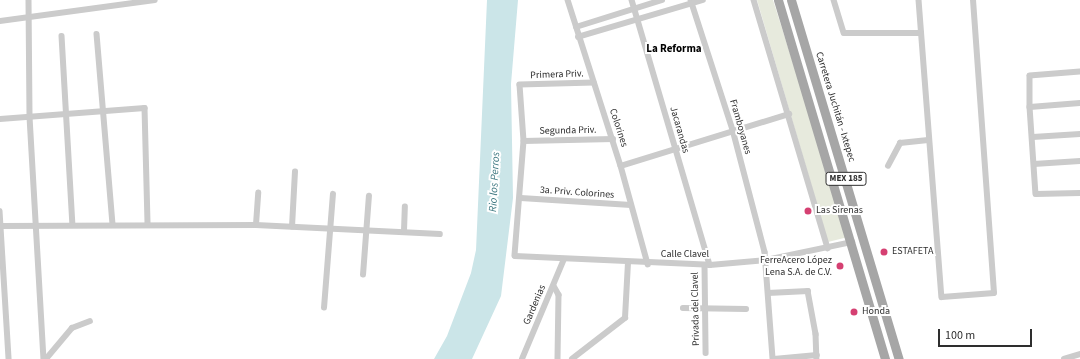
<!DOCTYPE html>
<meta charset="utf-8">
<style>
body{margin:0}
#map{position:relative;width:1080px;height:359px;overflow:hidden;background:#fff;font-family:"Source Sans 3",sans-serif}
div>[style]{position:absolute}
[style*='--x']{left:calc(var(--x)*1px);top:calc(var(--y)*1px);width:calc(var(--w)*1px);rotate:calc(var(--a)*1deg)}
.green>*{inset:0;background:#e7eadd}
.water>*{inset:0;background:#cbe5e8}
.minor>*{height:5.5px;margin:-2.75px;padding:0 2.75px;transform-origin:2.75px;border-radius:2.75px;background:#cbcbcb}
.primary>*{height:9px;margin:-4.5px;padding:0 4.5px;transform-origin:4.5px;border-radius:4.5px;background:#a6a6a6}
.dots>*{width:11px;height:11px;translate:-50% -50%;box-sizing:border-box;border:2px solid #fff;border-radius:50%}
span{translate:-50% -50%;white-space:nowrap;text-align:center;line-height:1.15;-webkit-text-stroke:4px #fff;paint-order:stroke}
.shield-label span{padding:1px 3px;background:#fff;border:1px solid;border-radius:3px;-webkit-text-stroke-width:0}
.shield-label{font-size:9px;color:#2e2e2e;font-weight:700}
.street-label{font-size:10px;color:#2e2e2e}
.poi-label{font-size:10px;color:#2e2e2e}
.left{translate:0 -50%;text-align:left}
.right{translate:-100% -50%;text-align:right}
.neighbourhood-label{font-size:11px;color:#000;font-weight:700}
.water-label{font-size:11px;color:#417a83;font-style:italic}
.scale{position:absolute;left:938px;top:329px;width:94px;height:18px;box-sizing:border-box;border:2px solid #2e2e2e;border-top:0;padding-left:5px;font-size:12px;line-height:14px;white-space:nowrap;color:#2e2e2e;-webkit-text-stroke:3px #fff;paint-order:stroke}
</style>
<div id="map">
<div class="green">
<i style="clip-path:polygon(757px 0,773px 0,848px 237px,828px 242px)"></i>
</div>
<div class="water">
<i style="clip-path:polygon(487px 0,518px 0,511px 84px,513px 198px,501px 296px,472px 359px,434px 359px,447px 336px,471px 273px,476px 250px)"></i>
</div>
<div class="minor">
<i style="--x:29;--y:0;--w:117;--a:89.5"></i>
<i style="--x:30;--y:117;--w:242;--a:86.7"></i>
<i style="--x:568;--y:0;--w:174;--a:72.3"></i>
<i style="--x:621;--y:166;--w:102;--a:74.6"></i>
<i style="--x:632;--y:0;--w:276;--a:73.6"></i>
<i style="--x:691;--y:0;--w:137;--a:72.1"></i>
<i style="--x:733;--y:130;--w:126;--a:75.3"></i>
<i style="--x:765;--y:252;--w:107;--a:85.7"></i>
<i style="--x:754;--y:0;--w:259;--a:73.4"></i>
<i style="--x:834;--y:0;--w:34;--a:73"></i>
<i style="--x:844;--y:33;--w:77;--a:0"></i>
<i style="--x:919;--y:0;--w:298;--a:85.6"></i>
<i style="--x:942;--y:297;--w:52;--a:-4.4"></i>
<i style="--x:994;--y:293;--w:294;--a:-94.1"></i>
<i style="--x:0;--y:21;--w:156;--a:-7.7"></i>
<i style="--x:576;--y:27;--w:90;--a:-17.4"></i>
<i style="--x:97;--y:34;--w:191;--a:85.2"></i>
<i style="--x:62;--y:36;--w:189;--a:86.7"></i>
<i style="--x:578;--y:37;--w:130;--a:-16.5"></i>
<i style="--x:1080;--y:72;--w:50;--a:175.4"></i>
<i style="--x:1030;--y:76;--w:31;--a:90"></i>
<i style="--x:1030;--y:107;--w:87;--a:86.1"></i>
<i style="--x:1036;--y:194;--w:44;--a:-1.3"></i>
<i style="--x:594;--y:83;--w:74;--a:178.5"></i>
<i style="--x:520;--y:85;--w:56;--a:85.9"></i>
<i style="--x:524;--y:141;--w:115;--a:94.5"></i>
<i style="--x:515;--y:256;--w:195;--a:2.6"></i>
<i style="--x:710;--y:265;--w:56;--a:-5.1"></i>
<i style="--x:766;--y:260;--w:88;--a:-11.8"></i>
<i style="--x:1030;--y:107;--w:50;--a:-4.6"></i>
<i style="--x:0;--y:119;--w:145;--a:-4.3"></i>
<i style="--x:145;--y:108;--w:117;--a:88.5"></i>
<i style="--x:1033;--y:137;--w:47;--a:-3.7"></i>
<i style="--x:524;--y:141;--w:89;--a:-1.3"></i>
<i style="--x:1034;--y:164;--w:46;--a:-3.7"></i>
<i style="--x:621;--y:166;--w:176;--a:-17.2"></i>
<i style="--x:888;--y:166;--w:26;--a:-62"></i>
<i style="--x:900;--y:143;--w:28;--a:-6"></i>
<i style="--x:521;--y:198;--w:110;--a:3.6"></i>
<i style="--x:0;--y:211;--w:148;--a:86.5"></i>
<i style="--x:256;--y:225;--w:32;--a:-86"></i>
<i style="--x:0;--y:226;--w:256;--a:-0.2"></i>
<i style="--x:256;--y:225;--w:184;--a:2.8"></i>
<i style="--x:292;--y:227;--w:55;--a:-86.9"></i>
<i style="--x:404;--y:231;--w:24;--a:-88"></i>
<i style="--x:705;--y:265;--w:88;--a:89.3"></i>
<i style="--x:363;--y:275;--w:79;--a:-85.7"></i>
<i style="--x:554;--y:286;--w:10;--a:61"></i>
<i style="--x:559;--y:295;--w:64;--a:90.9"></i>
<i style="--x:768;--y:293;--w:40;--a:-2.9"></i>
<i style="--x:808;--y:291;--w:44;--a:79.5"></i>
<i style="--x:816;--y:334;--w:25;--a:88"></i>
<i style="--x:324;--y:308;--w:114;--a:-85.5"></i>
<i style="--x:683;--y:308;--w:63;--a:0.9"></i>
<i style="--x:46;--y:359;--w:40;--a:-50"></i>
<i style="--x:72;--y:328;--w:19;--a:-21"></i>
<i style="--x:522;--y:359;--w:108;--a:-67.2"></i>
<i style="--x:572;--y:359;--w:67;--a:-37.7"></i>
<i style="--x:625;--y:318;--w:55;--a:-86.9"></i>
<i style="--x:774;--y:359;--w:43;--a:-5.3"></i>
<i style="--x:1064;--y:359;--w:17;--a:-17"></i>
</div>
<div class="primary">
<i style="--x:778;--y:0;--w:375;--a:73.4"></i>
<i style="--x:791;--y:0;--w:375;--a:73.3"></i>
</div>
<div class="dots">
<i style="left:808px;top:211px;background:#d54072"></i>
<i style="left:884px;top:252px;background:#d54072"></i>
<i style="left:840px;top:266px;background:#d54072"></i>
<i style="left:854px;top:312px;background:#d54072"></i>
</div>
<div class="shield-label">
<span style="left:846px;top:179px">MEX 185</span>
</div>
<div class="street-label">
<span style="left:557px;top:75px;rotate:-2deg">Primera Priv.</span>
<span style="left:835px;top:107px;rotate:73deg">Carretera Juchitán - Ixtepec</span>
<span style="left:740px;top:127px;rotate:74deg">Framboyanes</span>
<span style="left:618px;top:128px;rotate:72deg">Colorines</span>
<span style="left:679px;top:130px;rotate:74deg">Jacarandas</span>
<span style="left:568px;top:131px;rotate:-1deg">Segunda Priv.</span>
<span style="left:577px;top:193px;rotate:4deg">3a. Priv. Colorines</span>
<span style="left:685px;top:255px">Calle Clavel</span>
<span style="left:535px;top:305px;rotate:-67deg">Gardenias</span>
<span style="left:696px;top:309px;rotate:-91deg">Privada del Clavel</span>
</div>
<div class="poi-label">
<span class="left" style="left:816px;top:211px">Las Sirenas</span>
<span class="left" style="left:892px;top:252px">ESTAFETA</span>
<span class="right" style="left:832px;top:266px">FerreAcero López<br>Lena S.A. de C.V.</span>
<span class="left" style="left:862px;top:312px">Honda</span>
</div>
<div class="neighbourhood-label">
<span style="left:674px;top:49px">La Reforma</span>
</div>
<div class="water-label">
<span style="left:495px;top:182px;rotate:-87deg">Rio los Perros</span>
</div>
<div class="scale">100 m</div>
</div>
